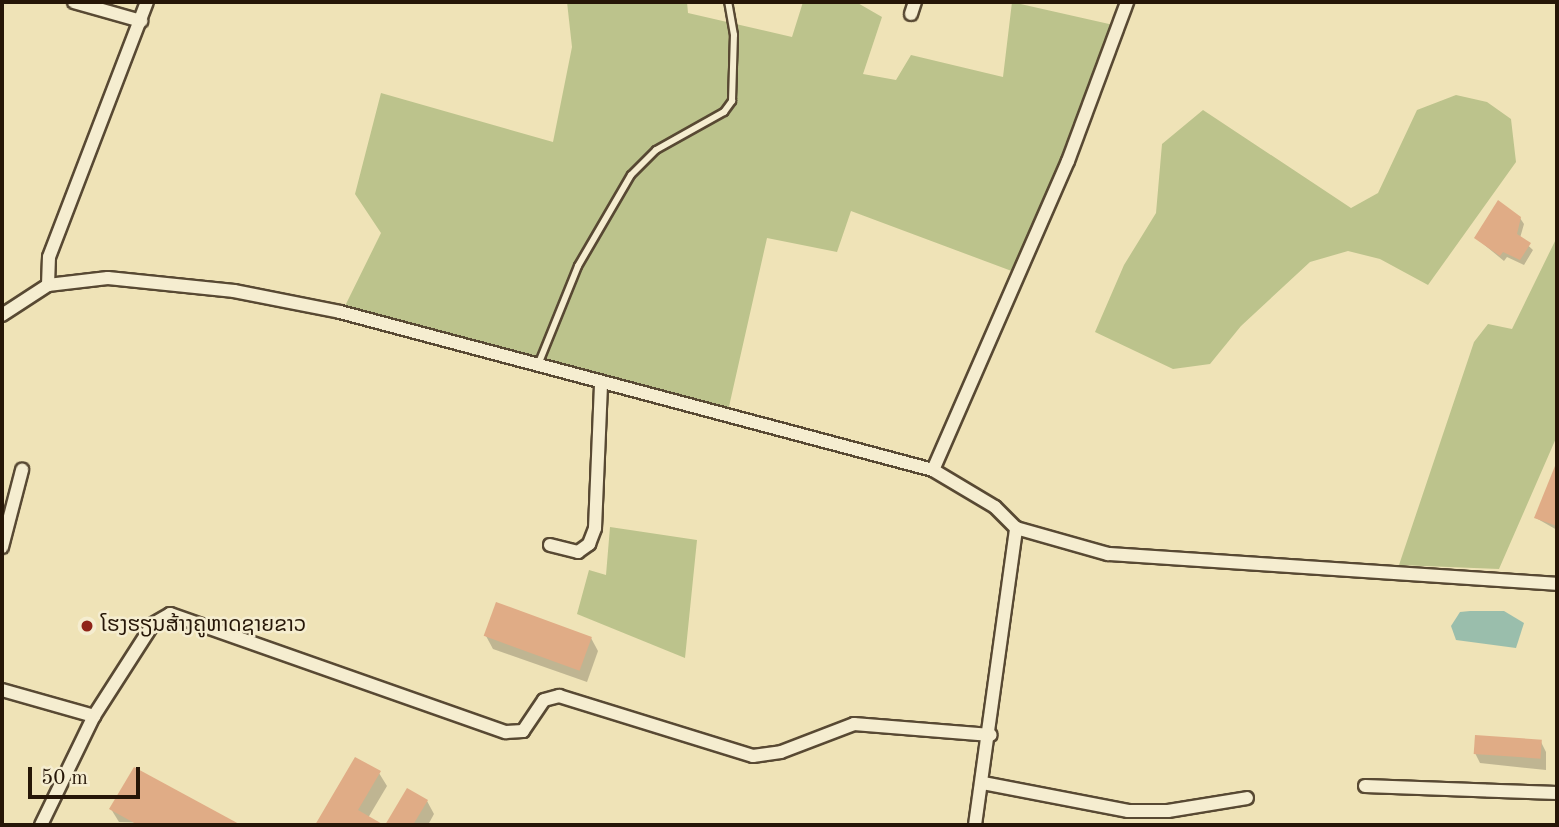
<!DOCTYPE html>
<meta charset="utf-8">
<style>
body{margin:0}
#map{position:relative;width:1559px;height:827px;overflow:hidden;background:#efe3b7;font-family:"Old Standard TT","Noto Sans Lao",serif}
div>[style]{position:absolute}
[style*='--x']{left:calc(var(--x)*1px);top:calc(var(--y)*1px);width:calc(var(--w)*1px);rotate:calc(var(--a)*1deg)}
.green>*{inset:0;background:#bcc38c}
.water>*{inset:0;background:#9abeac}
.shadow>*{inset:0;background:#0003}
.building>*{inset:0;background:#e0ac86;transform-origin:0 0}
.roads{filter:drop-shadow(2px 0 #584933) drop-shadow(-2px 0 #584933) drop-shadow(0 2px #584933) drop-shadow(0 -2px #584933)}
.lane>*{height:6px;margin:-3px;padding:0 3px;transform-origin:3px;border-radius:3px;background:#f5edd0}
.street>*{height:12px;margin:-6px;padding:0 6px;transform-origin:6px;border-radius:6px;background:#f5edd0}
.dots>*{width:19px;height:19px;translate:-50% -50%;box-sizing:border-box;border:4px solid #f5edd0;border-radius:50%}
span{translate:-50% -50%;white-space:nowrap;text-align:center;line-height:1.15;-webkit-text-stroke:5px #f5edd0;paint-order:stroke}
.poi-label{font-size:21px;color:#261607}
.left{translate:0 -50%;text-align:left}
.frame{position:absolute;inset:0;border:4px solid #261607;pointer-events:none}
.scale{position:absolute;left:28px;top:767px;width:112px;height:32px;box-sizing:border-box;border:4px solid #261607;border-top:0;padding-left:9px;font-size:21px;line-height:24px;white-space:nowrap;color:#261607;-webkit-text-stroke:5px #f5edd0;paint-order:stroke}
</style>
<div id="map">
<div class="green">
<i style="clip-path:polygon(567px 2px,687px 2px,688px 13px,792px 37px,803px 2px,856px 2px,882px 17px,863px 74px,896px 80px,911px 55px,1003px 77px,1012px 2px,1118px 26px,1017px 273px,851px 211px,837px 252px,767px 238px,728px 411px,345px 306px,381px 233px,355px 194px,381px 93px,553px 142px,572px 47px)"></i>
<i style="clip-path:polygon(1456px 95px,1487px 102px,1511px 119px,1516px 162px,1428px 285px,1380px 259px,1348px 251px,1310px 262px,1241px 326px,1210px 364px,1173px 369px,1095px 332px,1124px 265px,1156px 213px,1162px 144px,1203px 110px,1351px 208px,1378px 193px,1417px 110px)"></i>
<i style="clip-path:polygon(1557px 237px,1557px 436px,1499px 569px,1399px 565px,1474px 342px,1488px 324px,1512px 329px)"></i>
<i style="clip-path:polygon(610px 527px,697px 540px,685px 658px,577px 614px,589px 570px,606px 575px)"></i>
</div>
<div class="water">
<i style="clip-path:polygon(1470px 611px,1504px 611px,1524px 623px,1516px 648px,1456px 640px,1451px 626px,1460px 612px)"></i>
</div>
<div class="shadow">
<i style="clip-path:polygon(1520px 218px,1524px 224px,1520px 238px,1533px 250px,1524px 265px,1507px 257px,1504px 261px,1476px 238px)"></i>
<i style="clip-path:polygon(1556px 468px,1557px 468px,1557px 530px,1536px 518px)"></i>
<i style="clip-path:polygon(486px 636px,591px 638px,598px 651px,587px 682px,493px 649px)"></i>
<i style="clip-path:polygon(1541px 742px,1546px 752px,1546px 770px,1480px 763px,1475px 753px)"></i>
<i style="clip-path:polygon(356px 759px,379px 773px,387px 786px,368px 818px,381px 825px,317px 825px)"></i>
<i style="clip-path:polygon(135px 769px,233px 825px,119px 822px,111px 809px)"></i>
<i style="clip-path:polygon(408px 790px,427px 801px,434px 814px,428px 825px,387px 825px)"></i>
<i style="clip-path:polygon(1510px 823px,1551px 824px,1551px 825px,1510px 825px)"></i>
</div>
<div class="building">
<i style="clip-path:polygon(1498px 200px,1521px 217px,1517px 234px,1531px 243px,1520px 260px,1503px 252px,1500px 256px,1474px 238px)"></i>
<i style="clip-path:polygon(1557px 461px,1557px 526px,1534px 518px)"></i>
<i style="left:496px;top:602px;width:102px;height:36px;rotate:20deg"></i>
<i style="left:1475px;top:735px;width:67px;height:19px;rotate:4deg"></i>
<i style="clip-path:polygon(355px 757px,381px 771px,358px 810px,384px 825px,315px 825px)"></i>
<i style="clip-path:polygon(134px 767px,241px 825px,138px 825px,109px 809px)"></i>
<i style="clip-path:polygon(407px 788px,428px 800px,413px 825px,385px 825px)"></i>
</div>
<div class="roads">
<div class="lane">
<i style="--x:538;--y:365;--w:107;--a:-68"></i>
<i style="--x:578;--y:266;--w:105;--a:-59.8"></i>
<i style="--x:631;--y:175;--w:35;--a:-45"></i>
<i style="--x:656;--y:150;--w:78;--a:-29.2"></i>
<i style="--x:724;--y:112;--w:14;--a:-54"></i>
<i style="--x:732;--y:101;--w:66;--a:-88.3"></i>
<i style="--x:734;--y:35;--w:34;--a:-100"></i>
</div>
<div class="street">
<i style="--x:74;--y:2;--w:70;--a:15.8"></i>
<i style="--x:911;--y:14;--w:13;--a:-72"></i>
<i style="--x:48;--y:285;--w:28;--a:-88"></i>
<i style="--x:49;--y:257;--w:273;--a:-69"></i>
<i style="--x:2;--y:315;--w:55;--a:-33.1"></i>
<i style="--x:48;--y:285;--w:60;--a:-6.7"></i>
<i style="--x:108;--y:278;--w:127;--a:5.9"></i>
<i style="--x:234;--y:291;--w:108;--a:11.2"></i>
<i style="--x:340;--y:312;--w:614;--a:14.92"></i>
<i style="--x:933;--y:470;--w:72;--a:30.8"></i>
<i style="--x:995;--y:507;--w:30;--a:45"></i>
<i style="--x:1016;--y:528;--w:96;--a:15.8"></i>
<i style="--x:1108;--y:554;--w:450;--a:3.8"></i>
<i style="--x:933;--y:470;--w:337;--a:-66.4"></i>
<i style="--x:1068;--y:161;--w:170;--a:-69.6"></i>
<i style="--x:550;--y:545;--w:29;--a:14"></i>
<i style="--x:578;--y:552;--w:14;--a:-36"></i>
<i style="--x:589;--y:544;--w:17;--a:-69"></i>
<i style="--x:595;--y:528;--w:144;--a:-87.6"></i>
<i style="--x:2;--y:547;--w:80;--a:-75.4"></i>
<i style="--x:2;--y:690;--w:96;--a:15.8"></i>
<i style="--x:983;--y:783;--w:148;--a:10.9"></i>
<i style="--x:1128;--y:811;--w:40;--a:0"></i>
<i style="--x:1168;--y:811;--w:80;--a:-9.3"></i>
<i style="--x:1365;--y:786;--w:192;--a:2.1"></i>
<i style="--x:41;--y:825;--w:121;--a:-64.1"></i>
<i style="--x:94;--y:716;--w:109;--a:-57.3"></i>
<i style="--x:153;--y:624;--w:20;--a:-30"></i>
<i style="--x:170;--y:614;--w:356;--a:19.4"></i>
<i style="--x:506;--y:732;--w:17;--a:-3"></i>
<i style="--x:523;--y:731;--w:37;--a:-56"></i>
<i style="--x:544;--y:700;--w:16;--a:-15"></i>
<i style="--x:559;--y:696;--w:203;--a:17.2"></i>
<i style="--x:753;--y:756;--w:28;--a:-8"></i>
<i style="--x:781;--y:752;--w:78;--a:-21"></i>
<i style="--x:854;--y:724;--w:137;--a:4.6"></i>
<i style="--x:975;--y:825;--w:300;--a:-82.1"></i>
</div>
</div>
<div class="dots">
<i style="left:87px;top:626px;background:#8f2418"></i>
</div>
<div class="poi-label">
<span class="left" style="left:101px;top:626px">ໂຮງຮຽນສ້າງຄູຫາດຊາຍຂາວ</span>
</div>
<div class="frame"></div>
<div class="scale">50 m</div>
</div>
